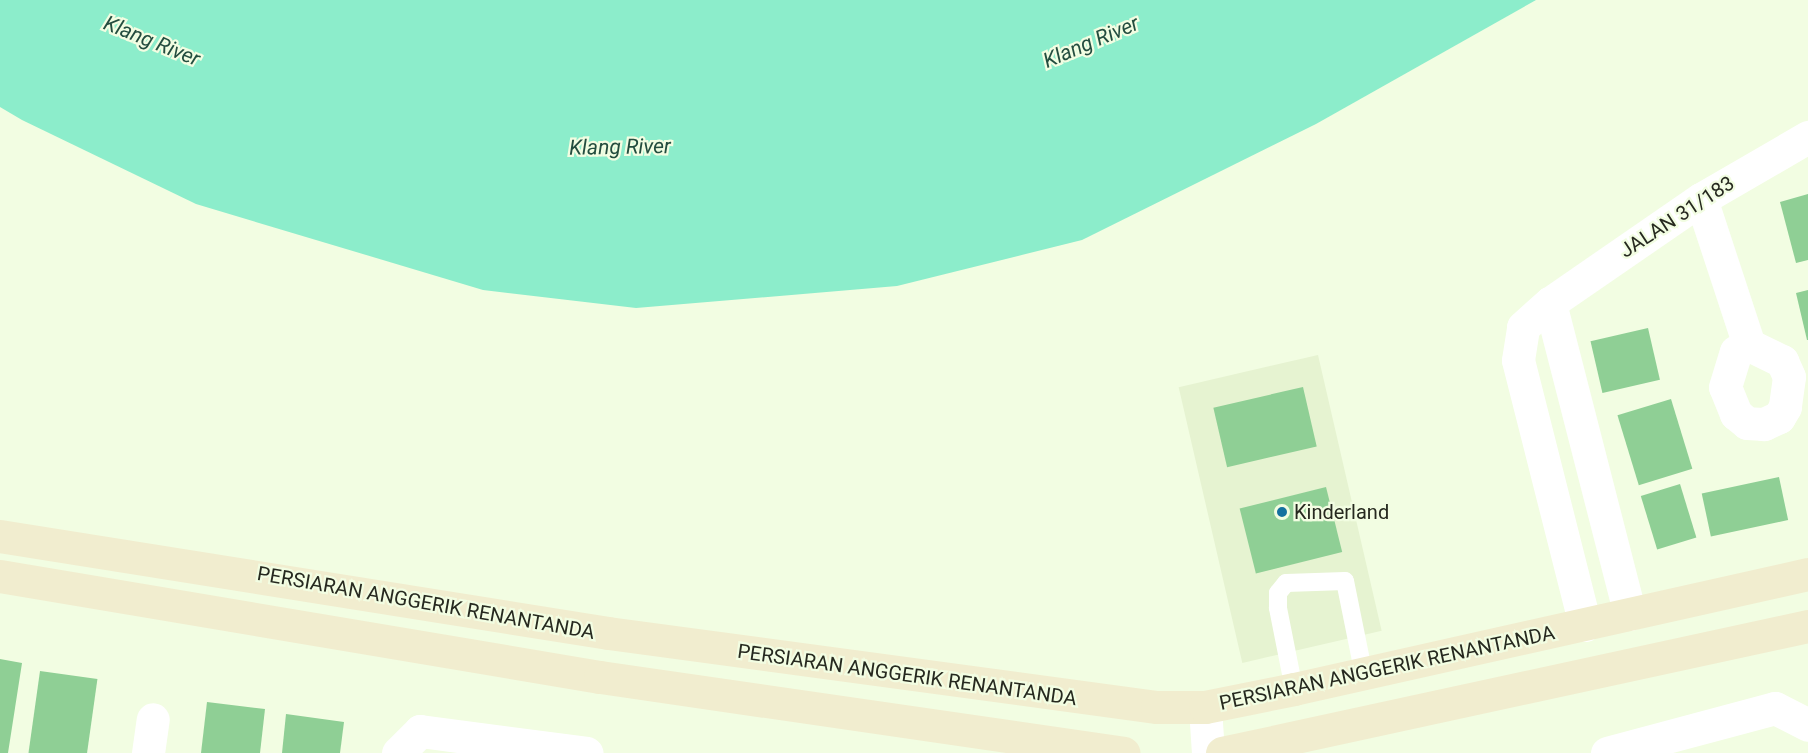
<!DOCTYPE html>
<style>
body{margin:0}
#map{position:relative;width:1808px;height:753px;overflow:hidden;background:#f2fde2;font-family:Roboto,sans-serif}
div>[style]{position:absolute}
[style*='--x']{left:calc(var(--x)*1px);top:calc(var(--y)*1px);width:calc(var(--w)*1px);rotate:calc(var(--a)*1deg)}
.built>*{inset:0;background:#e6f3d1;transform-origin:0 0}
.water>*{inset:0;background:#8cedcb}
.building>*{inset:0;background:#8fcf95;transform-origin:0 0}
.service>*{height:18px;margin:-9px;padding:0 9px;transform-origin:9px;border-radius:9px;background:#fff}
.minor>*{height:33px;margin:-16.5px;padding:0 16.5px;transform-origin:16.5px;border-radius:16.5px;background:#fff}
.secondary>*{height:33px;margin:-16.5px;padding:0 16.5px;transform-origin:16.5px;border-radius:16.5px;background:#f1edcf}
.dots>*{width:16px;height:16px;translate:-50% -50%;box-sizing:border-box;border:3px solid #f2fde2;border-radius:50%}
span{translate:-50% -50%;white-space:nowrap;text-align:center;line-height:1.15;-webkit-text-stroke:4.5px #f2fde2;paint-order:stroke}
.street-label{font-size:20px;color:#26291f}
.poi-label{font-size:20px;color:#26291f}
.left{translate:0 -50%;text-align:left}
.water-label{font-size:21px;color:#234d3f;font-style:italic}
</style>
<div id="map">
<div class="built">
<i style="left:1318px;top:355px;width:283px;height:143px;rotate:77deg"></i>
</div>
<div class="water">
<i style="clip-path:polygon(0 0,1536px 0,1316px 124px,1082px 240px,897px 286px,636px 308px,483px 290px,196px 204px,22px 120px,0 107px)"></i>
</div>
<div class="building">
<i style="clip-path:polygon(1808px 194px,1808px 260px,1796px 263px,1780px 202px)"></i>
<i style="clip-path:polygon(1808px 290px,1808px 340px,1807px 340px,1796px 293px)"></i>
<i style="left:1648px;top:328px;width:53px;height:59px;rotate:77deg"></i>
<i style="left:1303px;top:387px;width:61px;height:92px;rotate:77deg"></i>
<i style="left:1671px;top:399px;width:73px;height:56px;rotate:73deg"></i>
<i style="left:1779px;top:477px;width:44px;height:79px;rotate:78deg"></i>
<i style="left:1680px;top:484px;width:56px;height:41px;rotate:73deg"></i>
<i style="left:1326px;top:487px;width:67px;height:89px;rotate:76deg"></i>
<i style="clip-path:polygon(0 659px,22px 663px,8px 753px,0 753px)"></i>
<i style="left:40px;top:671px;width:58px;height:83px;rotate:8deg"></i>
<i style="clip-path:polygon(207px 702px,265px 709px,260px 753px,201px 753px)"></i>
<i style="clip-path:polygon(286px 714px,344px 722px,340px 753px,282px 753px)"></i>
</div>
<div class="service">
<i style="--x:1294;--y:689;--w:83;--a:-101.2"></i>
<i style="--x:1278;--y:608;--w:15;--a:-90"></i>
<i style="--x:1278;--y:593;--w:13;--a:-51"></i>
<i style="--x:1286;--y:583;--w:59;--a:-1.9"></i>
<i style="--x:1345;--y:581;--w:96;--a:78.6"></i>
</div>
<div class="minor">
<i style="--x:1701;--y:199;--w:154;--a:71.8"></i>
<i style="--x:1550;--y:303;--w:183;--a:-34.6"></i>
<i style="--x:1701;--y:199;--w:124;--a:-30.1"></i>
<i style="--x:1749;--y:345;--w:37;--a:26"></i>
<i style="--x:1782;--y:361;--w:17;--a:66"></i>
<i style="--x:1789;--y:377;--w:30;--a:98"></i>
<i style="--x:1785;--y:407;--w:12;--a:121"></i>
<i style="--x:1779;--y:417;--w:17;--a:155"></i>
<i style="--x:1764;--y:424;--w:17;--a:-177"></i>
<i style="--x:1747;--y:423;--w:14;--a:-141"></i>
<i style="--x:1736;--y:414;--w:29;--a:-112"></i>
<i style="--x:1725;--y:387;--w:37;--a:-73"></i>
<i style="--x:1736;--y:352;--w:15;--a:-28"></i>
<i style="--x:1585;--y:625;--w:273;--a:-104.2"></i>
<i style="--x:1518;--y:360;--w:33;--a:-81"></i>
<i style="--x:1523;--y:327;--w:36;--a:-42"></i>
<i style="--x:1550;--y:303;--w:321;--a:75.6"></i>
<i style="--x:1205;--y:707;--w:46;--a:86.3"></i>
<i style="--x:148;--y:753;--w:34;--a:-82"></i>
<i style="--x:398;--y:753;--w:31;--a:-45"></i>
<i style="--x:420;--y:731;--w:168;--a:7.5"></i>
<i style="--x:1607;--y:753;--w:174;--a:-15"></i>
<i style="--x:1775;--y:708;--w:37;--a:27"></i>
</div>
<div class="secondary">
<i style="--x:0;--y:536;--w:616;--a:9.06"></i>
<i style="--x:608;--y:633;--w:554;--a:7.68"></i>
<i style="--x:1157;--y:707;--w:48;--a:0"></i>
<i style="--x:1205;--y:707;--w:91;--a:-11.4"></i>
<i style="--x:1294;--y:689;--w:527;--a:-12.61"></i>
<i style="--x:0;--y:576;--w:608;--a:9.56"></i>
<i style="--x:600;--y:677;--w:529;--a:8.25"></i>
<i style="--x:1222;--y:753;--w:600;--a:-12.23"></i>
</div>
<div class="dots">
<i style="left:1282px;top:512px;background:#14719f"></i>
</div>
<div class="street-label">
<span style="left:1677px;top:217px;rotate:-33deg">JALAN 31/183</span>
<span style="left:426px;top:603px;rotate:10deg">PERSIARAN ANGGERIK RENANTANDA</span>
<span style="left:1387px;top:668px;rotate:-12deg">PERSIARAN ANGGERIK RENANTANDA</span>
<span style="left:907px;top:675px;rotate:8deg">PERSIARAN ANGGERIK RENANTANDA</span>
</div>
<div class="poi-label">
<span class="left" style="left:1294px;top:512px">Kinderland</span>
</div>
<div class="water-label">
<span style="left:152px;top:41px;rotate:22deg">Klang River</span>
<span style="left:1091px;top:42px;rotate:-23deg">Klang River</span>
<span style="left:620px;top:147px;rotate:-1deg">Klang River</span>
</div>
</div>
